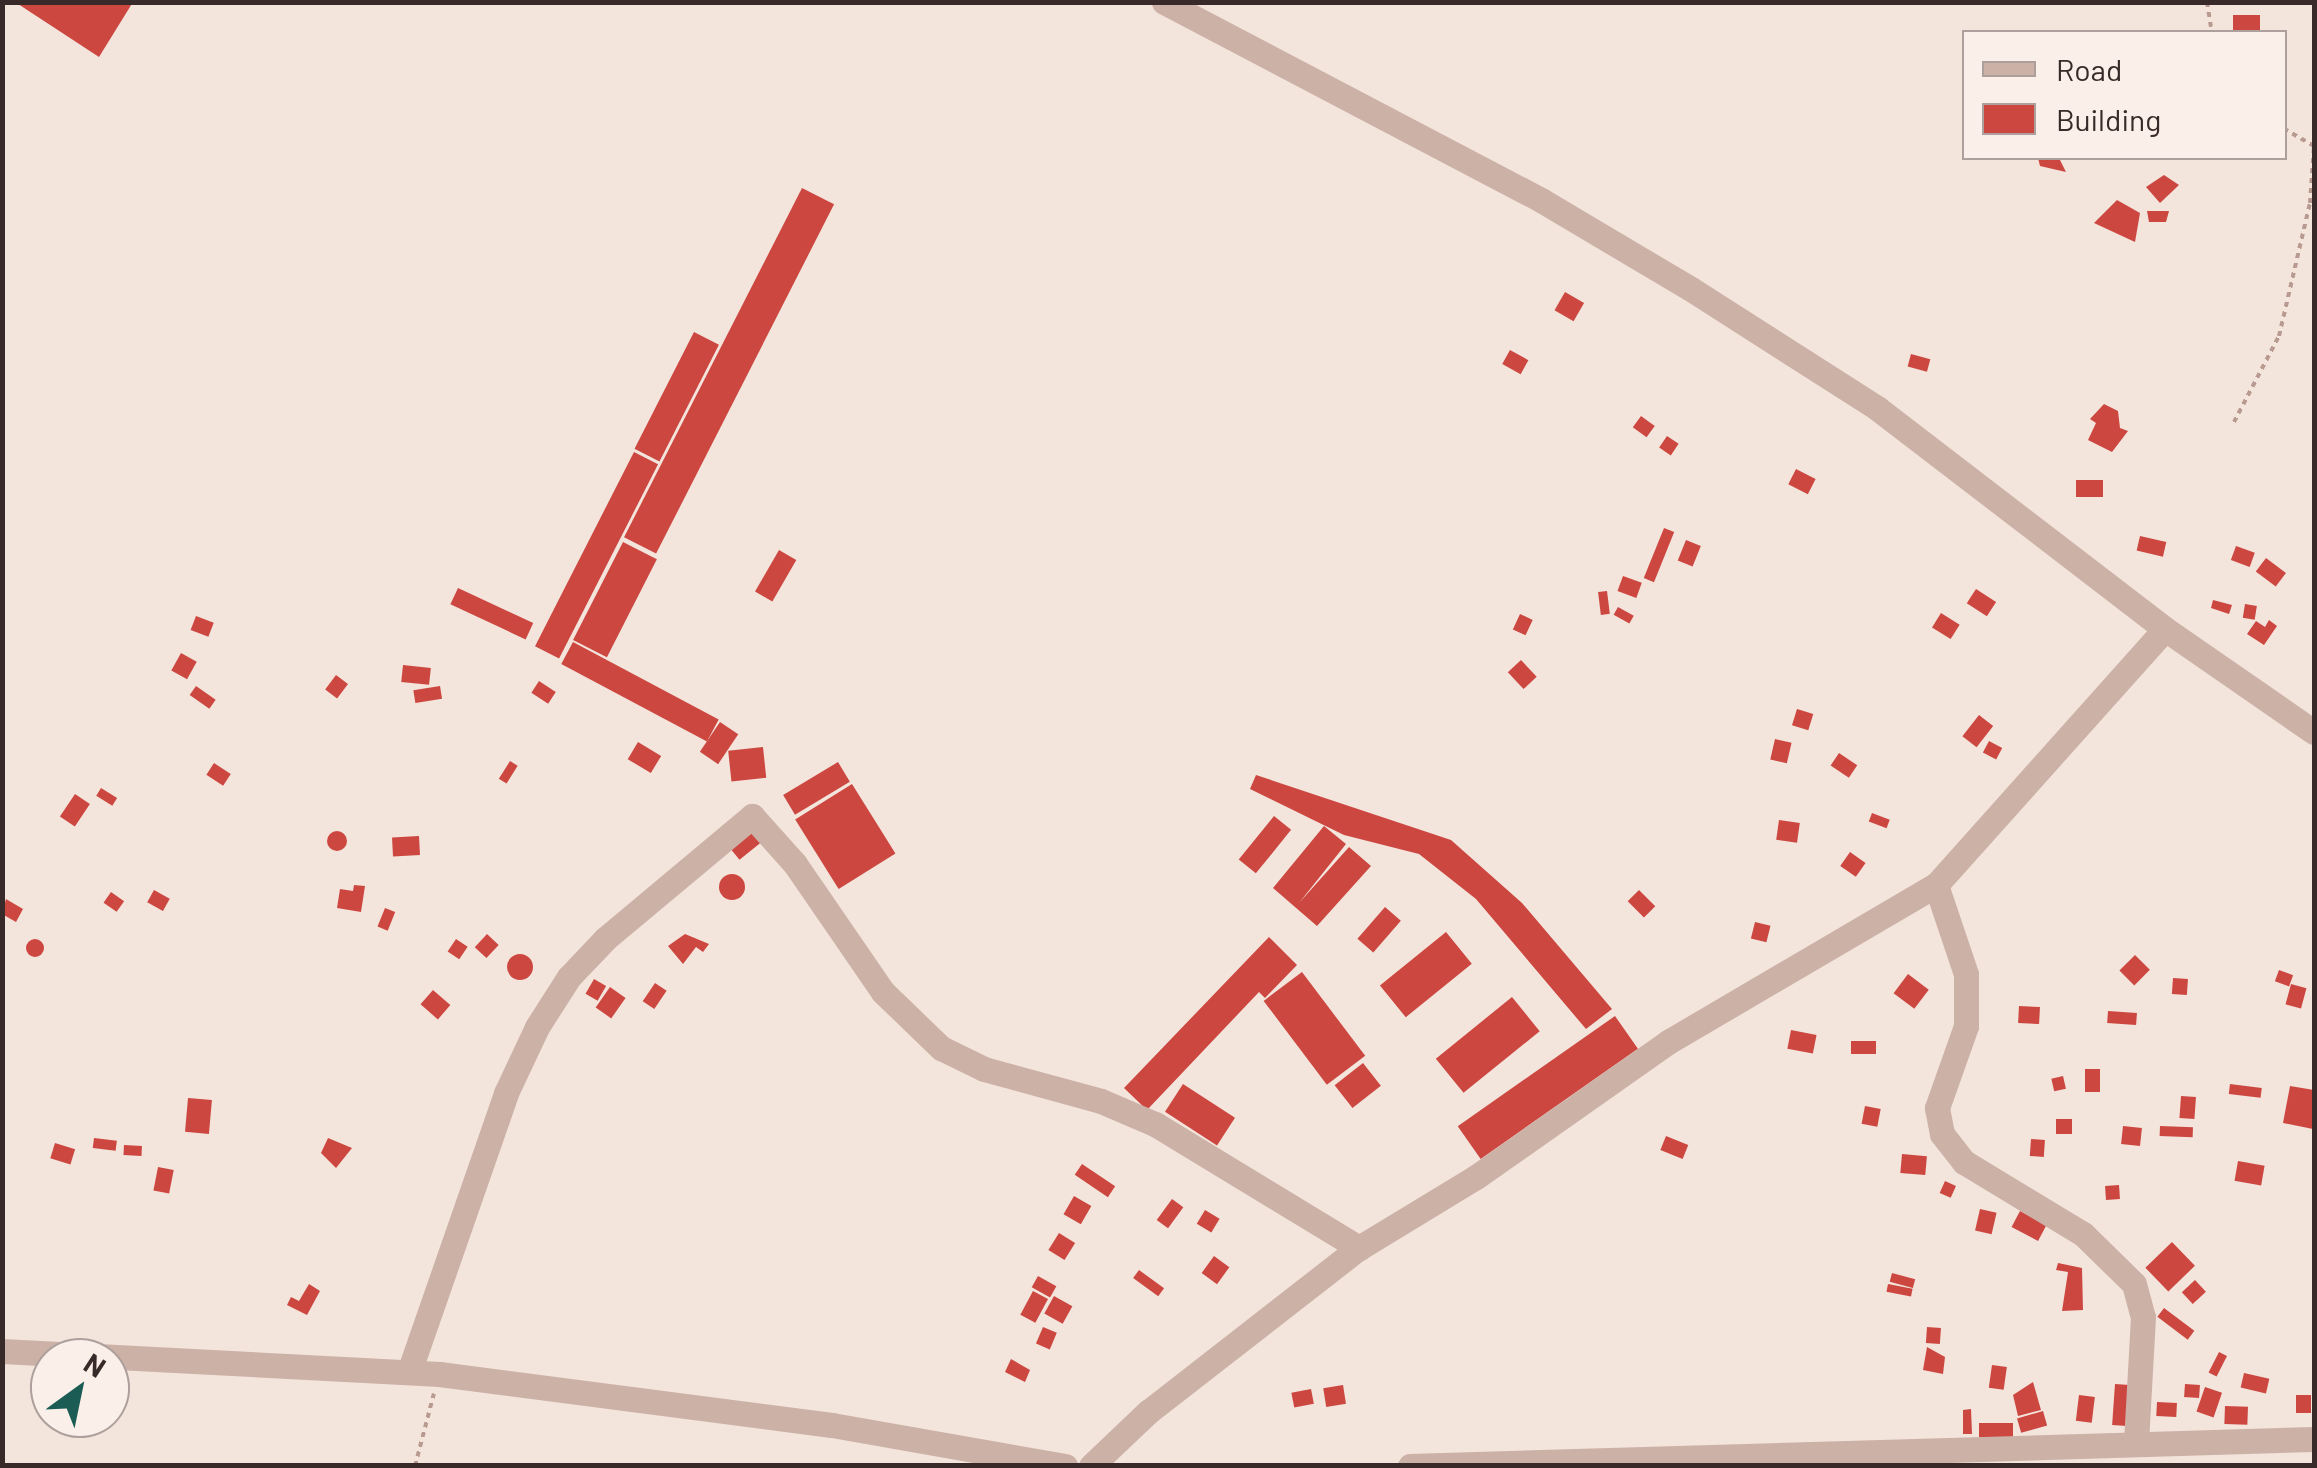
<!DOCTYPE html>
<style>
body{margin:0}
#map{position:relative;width:2317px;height:1468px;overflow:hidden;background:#f3e4dc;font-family:Barlow,sans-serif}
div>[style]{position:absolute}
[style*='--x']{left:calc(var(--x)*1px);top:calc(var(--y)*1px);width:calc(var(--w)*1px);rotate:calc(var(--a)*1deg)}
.building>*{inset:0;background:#cd4741;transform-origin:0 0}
.round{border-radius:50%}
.path>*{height:4px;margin-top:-2px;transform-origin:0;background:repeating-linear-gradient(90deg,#b89a91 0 5px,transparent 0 10px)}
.minor>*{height:25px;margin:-12.5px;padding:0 12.5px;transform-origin:12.5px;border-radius:12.5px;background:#ccb1a7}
span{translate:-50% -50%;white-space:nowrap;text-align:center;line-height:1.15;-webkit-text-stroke:10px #fbefe9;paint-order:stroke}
.frame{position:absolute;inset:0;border:5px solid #382a28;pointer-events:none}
.legend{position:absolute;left:1962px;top:30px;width:325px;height:130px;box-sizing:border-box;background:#fbefe9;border:2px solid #ada09c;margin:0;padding:12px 18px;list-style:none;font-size:30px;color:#382a28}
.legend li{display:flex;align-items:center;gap:20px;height:50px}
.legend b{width:50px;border:2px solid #ada09c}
.north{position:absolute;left:30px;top:1338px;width:100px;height:100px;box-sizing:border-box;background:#fbefe9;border:2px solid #ada09c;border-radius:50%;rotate:33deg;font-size:28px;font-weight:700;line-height:40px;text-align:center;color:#382a28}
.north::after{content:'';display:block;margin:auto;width:35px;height:45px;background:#1b5d54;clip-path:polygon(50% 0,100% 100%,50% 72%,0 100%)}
</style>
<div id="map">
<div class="building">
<i style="clip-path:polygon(15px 2px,133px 2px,99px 57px)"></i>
<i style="left:2233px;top:15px;width:27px;height:17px"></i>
<i style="clip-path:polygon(2038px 158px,2059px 158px,2066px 172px,2040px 166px)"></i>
<i style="clip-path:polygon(2164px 175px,2179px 185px,2160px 203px,2146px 187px)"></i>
<i style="left:802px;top:188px;width:36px;height:392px;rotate:27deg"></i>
<i style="clip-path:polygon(2117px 200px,2140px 213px,2135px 242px,2094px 223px)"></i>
<i style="clip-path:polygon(2147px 211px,2169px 211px,2166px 222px,2149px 222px)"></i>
<i style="left:1565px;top:292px;width:22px;height:21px;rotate:30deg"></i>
<i style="left:694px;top:332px;width:28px;height:131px;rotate:27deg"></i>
<i style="left:1510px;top:350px;width:21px;height:16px;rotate:29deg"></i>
<i style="left:1911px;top:354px;width:20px;height:13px;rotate:15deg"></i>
<i style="clip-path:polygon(2104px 404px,2118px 411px,2120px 428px,2128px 431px,2112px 452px,2088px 440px,2096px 423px,2090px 419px)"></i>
<i style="left:1641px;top:416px;width:17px;height:14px;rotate:36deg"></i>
<i style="left:1667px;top:436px;width:14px;height:14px;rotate:34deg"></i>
<i style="left:634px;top:452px;width:27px;height:218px;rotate:27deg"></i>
<i style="left:1796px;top:469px;width:22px;height:17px;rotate:27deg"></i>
<i style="left:2076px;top:480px;width:27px;height:17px"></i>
<i style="left:1664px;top:528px;width:11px;height:54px;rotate:22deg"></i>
<i style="left:2140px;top:536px;width:27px;height:15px;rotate:13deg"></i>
<i style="left:1686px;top:540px;width:16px;height:22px;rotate:22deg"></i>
<i style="left:623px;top:542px;width:38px;height:110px;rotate:27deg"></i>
<i style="left:2236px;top:546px;width:20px;height:15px;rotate:20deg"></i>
<i style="left:779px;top:550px;width:20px;height:48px;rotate:30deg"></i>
<i style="left:2266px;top:558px;width:25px;height:17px;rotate:37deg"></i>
<i style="left:1623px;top:576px;width:20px;height:16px;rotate:20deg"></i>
<i style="left:458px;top:588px;width:83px;height:18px;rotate:25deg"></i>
<i style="left:1976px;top:589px;width:24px;height:17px;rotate:33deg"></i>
<i style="left:1607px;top:591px;width:23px;height:9px;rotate:83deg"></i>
<i style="clip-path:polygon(2213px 600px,2232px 605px,2229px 614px,2211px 608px)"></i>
<i style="left:2245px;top:604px;width:12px;height:14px;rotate:9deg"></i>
<i style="left:1618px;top:607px;width:18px;height:9px;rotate:29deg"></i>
<i style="left:1941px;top:613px;width:22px;height:17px;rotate:32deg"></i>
<i style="left:1520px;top:614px;width:14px;height:17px;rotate:25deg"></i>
<i style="left:196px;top:616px;width:19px;height:15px;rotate:21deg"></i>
<i style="clip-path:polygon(2269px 620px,2277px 626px,2264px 645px,2247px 634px,2256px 621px,2265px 627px)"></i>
<i style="left:573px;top:642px;width:165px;height:25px;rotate:28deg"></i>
<i style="left:181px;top:653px;width:18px;height:20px;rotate:29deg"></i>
<i style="left:1521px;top:660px;width:23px;height:18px;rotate:47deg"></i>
<i style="left:403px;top:665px;width:28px;height:17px;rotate:6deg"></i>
<i style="left:336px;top:675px;width:15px;height:18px;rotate:37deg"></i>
<i style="left:539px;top:681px;width:20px;height:14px;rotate:33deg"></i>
<i style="left:196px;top:686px;width:24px;height:11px;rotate:35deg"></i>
<i style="left:440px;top:686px;width:13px;height:27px;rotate:81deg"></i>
<i style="left:1797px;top:709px;width:17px;height:17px;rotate:17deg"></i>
<i style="left:1979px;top:715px;width:18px;height:27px;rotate:38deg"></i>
<i style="left:720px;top:722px;width:22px;height:36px;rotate:34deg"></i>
<i style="left:1775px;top:739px;width:17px;height:21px;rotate:13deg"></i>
<i style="left:1989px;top:741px;width:15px;height:13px;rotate:28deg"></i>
<i style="left:638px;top:742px;width:27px;height:20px;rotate:31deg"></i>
<i style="left:763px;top:747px;width:31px;height:35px;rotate:84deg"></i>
<i style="left:1839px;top:753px;width:22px;height:15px;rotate:34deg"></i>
<i style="left:510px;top:761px;width:9px;height:21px;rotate:32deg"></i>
<i style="left:838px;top:762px;width:23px;height:64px;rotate:59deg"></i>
<i style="left:214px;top:763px;width:20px;height:14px;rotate:33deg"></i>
<i style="clip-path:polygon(1256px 775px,1451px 840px,1522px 903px,1612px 1009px,1586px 1029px,1476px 899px,1419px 854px,1344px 835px,1250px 789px)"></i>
<i style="left:852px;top:784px;width:82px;height:67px;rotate:58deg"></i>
<i style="left:101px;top:788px;width:19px;height:9px;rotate:32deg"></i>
<i style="left:75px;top:794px;width:18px;height:27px;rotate:34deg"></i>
<i style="left:1872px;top:813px;width:19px;height:9px;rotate:21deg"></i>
<i style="left:1274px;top:816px;width:22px;height:56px;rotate:39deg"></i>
<i style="left:1779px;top:820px;width:21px;height:20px;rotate:8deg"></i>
<i style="clip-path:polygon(1324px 826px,1346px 844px,1299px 903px,1349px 847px,1371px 866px,1317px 926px,1273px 888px)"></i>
<i style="left:754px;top:830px;width:14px;height:30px;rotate:51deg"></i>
<i class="round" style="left:327px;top:831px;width:20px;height:20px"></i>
<i style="left:419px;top:836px;width:19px;height:27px;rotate:87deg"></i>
<i style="left:1850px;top:852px;width:19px;height:17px;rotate:35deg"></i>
<i class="round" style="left:719px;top:874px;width:26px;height:26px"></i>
<i style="clip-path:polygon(354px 885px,365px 886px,361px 912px,337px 908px,340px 889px,353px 891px)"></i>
<i style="left:154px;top:890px;width:18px;height:14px;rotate:29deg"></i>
<i style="left:1639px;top:890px;width:23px;height:16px;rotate:45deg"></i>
<i style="left:111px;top:892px;width:16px;height:13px;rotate:35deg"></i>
<i style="clip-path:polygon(6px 899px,23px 909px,16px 922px,2px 914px)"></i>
<i style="left:1385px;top:907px;width:21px;height:42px;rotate:41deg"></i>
<i style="left:385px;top:908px;width:11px;height:20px;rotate:22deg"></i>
<i style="left:1755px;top:922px;width:16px;height:17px;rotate:14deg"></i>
<i style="left:1446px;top:932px;width:41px;height:85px;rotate:51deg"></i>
<i style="left:487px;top:934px;width:16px;height:18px;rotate:43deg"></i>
<i style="clip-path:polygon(685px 934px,709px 944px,703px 952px,696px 947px,683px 964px,668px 946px)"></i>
<i style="clip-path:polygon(1269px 937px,1297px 965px,1265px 998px,1259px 992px,1147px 1110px,1124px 1088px)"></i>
<i style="left:456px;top:939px;width:14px;height:15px;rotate:34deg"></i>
<i class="round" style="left:26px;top:939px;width:18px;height:18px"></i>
<i class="round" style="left:507px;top:954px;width:26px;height:26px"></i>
<i style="left:2135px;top:955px;width:21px;height:22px;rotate:45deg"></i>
<i style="left:2279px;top:970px;width:15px;height:12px;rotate:20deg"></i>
<i style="left:1302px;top:972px;width:105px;height:48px;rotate:53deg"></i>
<i style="left:1908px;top:974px;width:26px;height:24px;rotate:37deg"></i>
<i style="left:2173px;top:978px;width:15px;height:16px;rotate:4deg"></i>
<i style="left:594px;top:979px;width:14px;height:17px;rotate:30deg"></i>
<i style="left:655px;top:983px;width:14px;height:22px;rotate:34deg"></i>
<i style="left:2291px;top:984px;width:16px;height:21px;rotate:15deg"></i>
<i style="left:610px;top:987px;width:19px;height:25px;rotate:35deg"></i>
<i style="left:433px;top:990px;width:23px;height:19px;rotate:41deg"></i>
<i style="left:1512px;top:997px;width:44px;height:98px;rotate:51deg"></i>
<i style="left:2019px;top:1006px;width:21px;height:17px;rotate:3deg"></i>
<i style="left:2108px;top:1011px;width:29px;height:12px;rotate:4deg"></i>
<i style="left:1615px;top:1016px;width:40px;height:192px;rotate:55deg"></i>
<i style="left:1791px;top:1030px;width:26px;height:19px;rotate:11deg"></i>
<i style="left:1851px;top:1041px;width:25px;height:13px"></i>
<i style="left:1363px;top:1063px;width:29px;height:36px;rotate:52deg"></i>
<i style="left:2085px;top:1069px;width:15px;height:23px"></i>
<i style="left:2063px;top:1076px;width:13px;height:12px;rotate:77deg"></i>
<i style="left:1183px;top:1084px;width:62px;height:33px;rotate:33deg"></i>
<i style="left:2230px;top:1084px;width:32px;height:10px;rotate:7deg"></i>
<i style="clip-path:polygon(2290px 1086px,2314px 1090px,2313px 1129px,2283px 1123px)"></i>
<i style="left:2181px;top:1096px;width:15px;height:22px;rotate:4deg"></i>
<i style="left:188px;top:1098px;width:24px;height:34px;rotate:5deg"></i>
<i style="left:1865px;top:1106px;width:16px;height:18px;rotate:11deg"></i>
<i style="left:2056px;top:1119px;width:16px;height:15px"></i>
<i style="left:2123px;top:1126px;width:19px;height:18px;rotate:6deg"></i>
<i style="left:2160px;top:1126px;width:33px;height:10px;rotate:2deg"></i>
<i style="left:1666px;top:1136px;width:24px;height:15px;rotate:22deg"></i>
<i style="left:94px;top:1138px;width:23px;height:10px;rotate:7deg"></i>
<i style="clip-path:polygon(328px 1138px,352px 1148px,336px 1168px,321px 1153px)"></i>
<i style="left:2031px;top:1139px;width:14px;height:17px;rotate:4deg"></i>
<i style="left:55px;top:1143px;width:21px;height:16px;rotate:17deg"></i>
<i style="left:124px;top:1145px;width:18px;height:10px;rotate:3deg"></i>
<i style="left:1902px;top:1154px;width:25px;height:19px;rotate:5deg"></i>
<i style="left:2238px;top:1161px;width:27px;height:20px;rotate:10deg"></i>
<i style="left:1082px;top:1164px;width:40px;height:13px;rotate:34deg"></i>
<i style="left:158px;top:1167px;width:16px;height:24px;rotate:11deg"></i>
<i style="left:1945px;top:1181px;width:12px;height:13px;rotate:24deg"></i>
<i style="left:2119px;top:1185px;width:14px;height:14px;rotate:86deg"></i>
<i style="left:1074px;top:1196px;width:20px;height:21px;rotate:30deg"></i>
<i style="left:1172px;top:1199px;width:14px;height:26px;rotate:36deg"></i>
<i style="left:1980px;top:1209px;width:17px;height:22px;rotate:13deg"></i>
<i style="left:1205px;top:1210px;width:17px;height:16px;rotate:31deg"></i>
<i style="left:2020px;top:1211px;width:30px;height:18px;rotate:28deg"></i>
<i style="left:1059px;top:1233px;width:19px;height:20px;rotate:32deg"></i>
<i style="left:2172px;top:1242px;width:33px;height:37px;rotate:46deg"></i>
<i style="left:1214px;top:1256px;width:19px;height:21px;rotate:36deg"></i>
<i style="clip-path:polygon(2058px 1263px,2082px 1268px,2083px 1310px,2062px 1311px,2068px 1272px,2056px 1270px)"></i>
<i style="left:1139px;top:1270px;width:31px;height:10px;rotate:36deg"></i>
<i style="left:1892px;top:1273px;width:24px;height:9px;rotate:15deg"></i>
<i style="left:1038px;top:1276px;width:21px;height:13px;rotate:29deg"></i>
<i style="left:2195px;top:1280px;width:16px;height:18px;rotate:47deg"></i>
<i style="clip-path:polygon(309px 1284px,320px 1291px,307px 1315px,287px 1305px,291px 1297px,299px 1301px)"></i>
<i style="left:1888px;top:1284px;width:25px;height:8px;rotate:11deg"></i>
<i style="left:1033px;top:1291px;width:17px;height:27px;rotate:28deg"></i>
<i style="left:1054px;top:1296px;width:21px;height:20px;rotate:29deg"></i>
<i style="left:2164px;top:1308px;width:38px;height:11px;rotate:37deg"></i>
<i style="left:1043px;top:1327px;width:15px;height:18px;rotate:23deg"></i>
<i style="left:1927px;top:1327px;width:14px;height:16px;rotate:4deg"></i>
<i style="clip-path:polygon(1927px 1347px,1945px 1357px,1943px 1374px,1923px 1370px)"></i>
<i style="left:2219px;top:1352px;width:9px;height:23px;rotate:27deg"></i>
<i style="clip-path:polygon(1011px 1359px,1030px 1370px,1025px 1382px,1005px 1372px)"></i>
<i style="left:1992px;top:1365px;width:15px;height:23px;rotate:8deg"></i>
<i style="left:2244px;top:1373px;width:26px;height:15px;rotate:13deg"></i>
<i style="clip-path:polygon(2033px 1382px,2041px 1410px,2018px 1416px,2013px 1395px)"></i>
<i style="left:2115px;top:1384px;width:15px;height:41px;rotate:4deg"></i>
<i style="left:2185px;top:1384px;width:15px;height:13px;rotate:4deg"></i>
<i style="left:1343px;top:1385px;width:19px;height:20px;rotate:81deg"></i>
<i style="left:2205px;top:1387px;width:18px;height:26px;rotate:19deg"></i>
<i style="left:1311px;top:1389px;width:15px;height:20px;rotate:79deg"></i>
<i style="left:2079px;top:1395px;width:16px;height:26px;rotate:7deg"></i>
<i style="left:2296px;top:1395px;width:15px;height:18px"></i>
<i style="left:2157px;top:1402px;width:20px;height:14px;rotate:3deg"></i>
<i style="left:2225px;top:1406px;width:23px;height:18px;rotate:2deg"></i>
<i style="clip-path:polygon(1971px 1409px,1972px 1434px,1963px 1434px,1963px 1410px)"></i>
<i style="left:2043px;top:1411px;width:15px;height:27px;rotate:74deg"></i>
<i style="left:2013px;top:1423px;width:14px;height:34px;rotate:90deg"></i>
</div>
<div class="path">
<i style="--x:2207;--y:2;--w:30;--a:81"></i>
<i style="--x:2234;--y:422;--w:97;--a:-62.4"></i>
<i style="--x:2279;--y:336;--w:137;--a:-76.9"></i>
<i style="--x:2310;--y:203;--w:57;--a:-86"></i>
<i style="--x:2314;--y:146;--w:34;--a:-150"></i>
<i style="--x:415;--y:1466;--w:75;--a:-75.4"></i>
</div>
<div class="minor">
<i style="--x:1164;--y:2;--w:426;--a:27.7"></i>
<i style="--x:1541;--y:200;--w:174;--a:30.7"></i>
<i style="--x:1691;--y:289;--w:221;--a:32.6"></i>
<i style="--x:1877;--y:408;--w:363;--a:37.5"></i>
<i style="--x:2165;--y:629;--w:181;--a:34.7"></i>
<i style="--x:1936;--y:885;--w:94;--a:71.4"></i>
<i style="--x:1966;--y:974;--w:52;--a:90"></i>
<i style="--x:1966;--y:1026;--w:87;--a:109.5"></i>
<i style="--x:1937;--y:1108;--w:26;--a:79"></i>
<i style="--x:1942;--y:1134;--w:36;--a:52"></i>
<i style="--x:1964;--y:1162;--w:139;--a:31.2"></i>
<i style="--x:2083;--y:1234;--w:71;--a:44.4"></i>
<i style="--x:2134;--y:1284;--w:34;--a:75"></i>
<i style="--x:2143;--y:1317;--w:127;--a:93.2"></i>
<i style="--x:2;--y:1351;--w:438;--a:3"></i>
<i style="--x:439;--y:1374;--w:396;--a:7.4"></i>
<i style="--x:832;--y:1425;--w:237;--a:10"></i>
<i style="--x:409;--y:1372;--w:295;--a:-70.8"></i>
<i style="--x:506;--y:1093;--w:73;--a:-64.8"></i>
<i style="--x:537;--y:1027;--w:59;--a:-57.4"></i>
<i style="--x:569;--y:977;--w:52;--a:-46.5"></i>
<i style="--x:605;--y:939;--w:192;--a:-39.9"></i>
<i style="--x:752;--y:816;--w:64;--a:48.1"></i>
<i style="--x:795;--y:864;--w:155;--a:55.5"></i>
<i style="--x:883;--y:992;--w:81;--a:44"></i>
<i style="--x:941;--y:1048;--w:48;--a:26"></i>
<i style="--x:984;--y:1069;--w:121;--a:15.3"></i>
<i style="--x:1101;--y:1101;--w:59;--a:23.1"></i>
<i style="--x:1155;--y:1124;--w:239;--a:31.3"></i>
<i style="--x:1091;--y:1466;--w:79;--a:-43.5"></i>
<i style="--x:1148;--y:1412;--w:267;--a:-37.9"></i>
<i style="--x:1359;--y:1248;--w:137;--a:-31.3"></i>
<i style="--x:1476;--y:1177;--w:235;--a:-35.1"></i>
<i style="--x:1668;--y:1042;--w:311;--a:-30.4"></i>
<i style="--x:1936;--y:885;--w:343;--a:-48.2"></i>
<i style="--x:1410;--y:1466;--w:904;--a:-1.71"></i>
</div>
<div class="frame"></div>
<ul class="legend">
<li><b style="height:12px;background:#ccb1a7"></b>Road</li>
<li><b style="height:28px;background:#cd4741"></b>Building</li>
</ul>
<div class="north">N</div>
</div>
